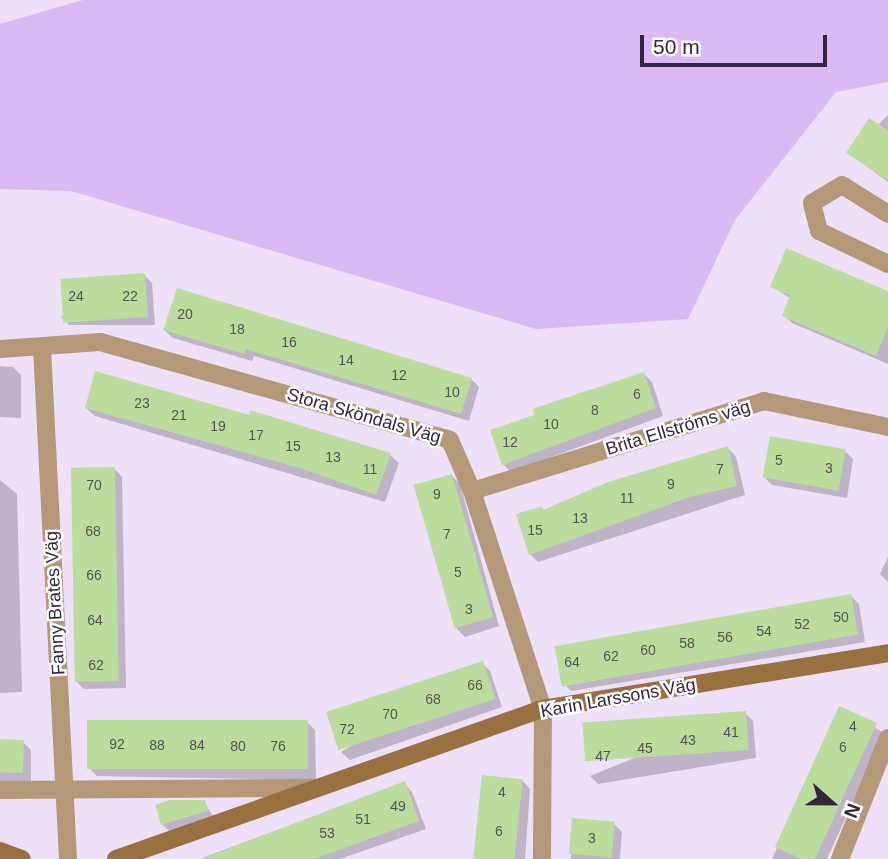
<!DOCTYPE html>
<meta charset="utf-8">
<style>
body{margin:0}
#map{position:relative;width:888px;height:859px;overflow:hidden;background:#eee0f9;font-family:Arial,sans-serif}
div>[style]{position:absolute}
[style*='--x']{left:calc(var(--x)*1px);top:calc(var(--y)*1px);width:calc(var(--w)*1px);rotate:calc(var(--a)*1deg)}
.green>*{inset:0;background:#dab9f4}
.shadow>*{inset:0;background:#0003}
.building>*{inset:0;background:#bbdc9c;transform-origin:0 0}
.street>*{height:18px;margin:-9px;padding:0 9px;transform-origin:9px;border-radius:9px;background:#b49878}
.secondary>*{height:18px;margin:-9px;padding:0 9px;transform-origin:9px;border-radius:9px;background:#997140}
span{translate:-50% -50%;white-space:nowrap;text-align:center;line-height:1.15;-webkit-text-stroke:5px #fff;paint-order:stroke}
.number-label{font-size:14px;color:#555355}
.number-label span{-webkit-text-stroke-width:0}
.street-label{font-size:18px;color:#33253d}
.north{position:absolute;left:797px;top:768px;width:70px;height:70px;-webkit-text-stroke:5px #fff;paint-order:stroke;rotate:111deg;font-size:19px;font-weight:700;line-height:28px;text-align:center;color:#33253d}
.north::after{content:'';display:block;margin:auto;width:24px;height:32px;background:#33253d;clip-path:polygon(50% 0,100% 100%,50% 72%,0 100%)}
.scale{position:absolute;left:640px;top:35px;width:187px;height:32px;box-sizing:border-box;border:4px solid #33253d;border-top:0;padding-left:9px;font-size:21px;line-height:24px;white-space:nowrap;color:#33253d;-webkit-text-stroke:5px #fff;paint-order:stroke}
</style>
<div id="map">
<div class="green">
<i style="clip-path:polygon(83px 0,888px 0,888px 82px,836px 92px,735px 220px,688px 319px,536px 329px,71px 191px,0 189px,0 24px)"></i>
</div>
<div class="shadow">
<i style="clip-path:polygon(888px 115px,888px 182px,849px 153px)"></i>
<i style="clip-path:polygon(144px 275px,152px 283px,155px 325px,69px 325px,61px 317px)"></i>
<i style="clip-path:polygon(772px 286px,888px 292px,888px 364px,792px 323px,784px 315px,791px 299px)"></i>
<i style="clip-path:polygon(164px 330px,471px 379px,479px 387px,469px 421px,254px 356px,252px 361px,173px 338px)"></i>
<i style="clip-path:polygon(0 366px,13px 367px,21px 375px,21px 418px,0 417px)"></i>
<i style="clip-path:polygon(644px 374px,652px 382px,663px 416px,511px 472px,503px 464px)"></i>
<i style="clip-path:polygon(86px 408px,250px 417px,251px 413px,390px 455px,399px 463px,385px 502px,95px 416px)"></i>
<i style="clip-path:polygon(728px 448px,736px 457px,745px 495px,538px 562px,530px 554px,542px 508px,545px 511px)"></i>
<i style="clip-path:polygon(845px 451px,853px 459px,847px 498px,772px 485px,764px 477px)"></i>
<i style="clip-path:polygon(114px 468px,122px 477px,126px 688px,84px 689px,76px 681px)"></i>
<i style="clip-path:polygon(452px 476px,460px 484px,499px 626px,465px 637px,457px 629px)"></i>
<i style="clip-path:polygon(0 480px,17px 494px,22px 692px,0 693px)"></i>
<i style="clip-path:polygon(888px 557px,888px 582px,880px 574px)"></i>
<i style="clip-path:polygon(851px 596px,859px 604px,865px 642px,571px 691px,563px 683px)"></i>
<i style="clip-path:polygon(482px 663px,490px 671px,502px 707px,350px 760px,341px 752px)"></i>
<i style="clip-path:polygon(840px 708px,884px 733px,827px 859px,772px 859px)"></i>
<i style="clip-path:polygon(745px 713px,753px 721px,756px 758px,598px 784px,590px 776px)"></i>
<i style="clip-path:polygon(307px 722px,315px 730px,316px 780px,97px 776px,89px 768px)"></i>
<i style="clip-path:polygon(0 742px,23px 742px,31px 750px,31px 781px,0 782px)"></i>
<i style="clip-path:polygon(484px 777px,522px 780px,530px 789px,525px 859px,477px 859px)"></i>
<i style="clip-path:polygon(404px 783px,412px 792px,426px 829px,340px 859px,202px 858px)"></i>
<i style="clip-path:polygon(204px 802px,215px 819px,171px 833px,162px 824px)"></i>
<i style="clip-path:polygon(574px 820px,614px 824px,622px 832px,620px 859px,571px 859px)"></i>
</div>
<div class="building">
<i style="clip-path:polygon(869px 118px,888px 130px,888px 180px,846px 153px)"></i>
<i style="clip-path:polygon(786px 248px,888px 291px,888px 327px,876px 356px,782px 316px,790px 295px,770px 287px)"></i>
<i style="left:145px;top:273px;width:44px;height:85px;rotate:86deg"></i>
<i style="clip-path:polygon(177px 288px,472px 378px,461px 414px,246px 349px,244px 354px,163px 330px)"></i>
<i style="clip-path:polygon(95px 371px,249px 415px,250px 410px,391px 453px,376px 495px,303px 469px,85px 408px)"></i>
<i style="clip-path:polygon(644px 372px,656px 408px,502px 465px,490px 430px,534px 415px,532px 409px)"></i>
<i style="left:770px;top:436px;width:77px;height:42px;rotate:10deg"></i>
<i style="clip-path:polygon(728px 446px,737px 486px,690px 497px,529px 555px,516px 514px,542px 506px,543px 510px,608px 482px)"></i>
<i style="left:115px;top:467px;width:214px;height:44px;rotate:89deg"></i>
<i style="left:452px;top:474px;width:149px;height:40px;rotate:74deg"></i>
<i style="left:851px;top:594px;width:41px;height:301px;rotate:80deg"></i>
<i style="left:483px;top:661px;width:40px;height:165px;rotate:72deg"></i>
<i style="clip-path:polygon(839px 706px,877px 723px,815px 859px,802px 859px,775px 847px)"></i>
<i style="left:746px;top:711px;width:39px;height:164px;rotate:86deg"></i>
<i style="left:87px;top:720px;width:221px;height:49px"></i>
<i style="left:24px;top:740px;width:33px;height:24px;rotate:92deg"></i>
<i style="left:482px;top:775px;width:41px;height:84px;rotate:6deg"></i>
<i style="clip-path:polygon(405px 781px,419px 821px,314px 859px,202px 859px)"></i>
<i style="clip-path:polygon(169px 800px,205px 800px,208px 811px,161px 825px,155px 805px)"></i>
<i style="left:572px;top:818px;width:43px;height:36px;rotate:5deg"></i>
</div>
<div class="street">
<i style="--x:888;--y:214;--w:54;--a:-147.8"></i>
<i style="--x:842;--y:185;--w:35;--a:149"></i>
<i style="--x:812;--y:203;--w:29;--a:76"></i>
<i style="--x:819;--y:231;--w:76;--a:25.6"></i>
<i style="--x:42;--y:348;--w:512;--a:87.09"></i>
<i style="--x:0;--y:349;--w:100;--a:-4"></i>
<i style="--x:100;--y:342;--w:363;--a:15.6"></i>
<i style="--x:450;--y:440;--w:56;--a:66.7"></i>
<i style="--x:472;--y:491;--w:229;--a:72"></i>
<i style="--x:543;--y:709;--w:150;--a:90.4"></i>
<i style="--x:472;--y:491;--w:306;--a:-17.1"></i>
<i style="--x:764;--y:401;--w:127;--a:11.8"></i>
<i style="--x:0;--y:790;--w:314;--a:-0.4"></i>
<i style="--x:840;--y:859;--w:130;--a:-68.4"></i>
</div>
<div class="secondary">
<i style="--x:0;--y:851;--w:23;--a:20"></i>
<i style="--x:116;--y:859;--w:453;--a:-19.4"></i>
<i style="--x:543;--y:709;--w:350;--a:-9.2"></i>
</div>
<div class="number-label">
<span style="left:76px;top:296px">24</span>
<span style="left:130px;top:296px">22</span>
<span style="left:185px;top:314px">20</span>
<span style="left:237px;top:329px">18</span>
<span style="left:289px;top:342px">16</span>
<span style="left:346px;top:360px">14</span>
<span style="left:399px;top:375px">12</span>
<span style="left:452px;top:392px">10</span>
<span style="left:637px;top:394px">6</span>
<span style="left:142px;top:403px">23</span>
<span style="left:595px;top:410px">8</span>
<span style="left:179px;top:415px">21</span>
<span style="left:551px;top:424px">10</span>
<span style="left:218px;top:426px">19</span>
<span style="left:256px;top:435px">17</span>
<span style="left:510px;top:442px">12</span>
<span style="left:293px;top:446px">15</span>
<span style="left:333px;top:457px">13</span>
<span style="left:779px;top:460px">5</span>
<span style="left:829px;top:468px">3</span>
<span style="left:370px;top:469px">11</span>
<span style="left:720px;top:469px">7</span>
<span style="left:671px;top:484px">9</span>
<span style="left:94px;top:485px">70</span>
<span style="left:437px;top:494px">9</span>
<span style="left:627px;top:498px">11</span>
<span style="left:580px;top:518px">13</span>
<span style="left:535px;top:530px">15</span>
<span style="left:93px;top:531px">68</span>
<span style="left:447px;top:534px">7</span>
<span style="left:458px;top:572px">5</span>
<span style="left:94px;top:575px">66</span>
<span style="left:469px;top:609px">3</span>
<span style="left:841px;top:617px">50</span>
<span style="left:95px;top:620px">64</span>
<span style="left:802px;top:624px">52</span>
<span style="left:764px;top:631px">54</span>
<span style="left:725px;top:637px">56</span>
<span style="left:687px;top:643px">58</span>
<span style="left:648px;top:650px">60</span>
<span style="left:611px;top:656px">62</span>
<span style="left:572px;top:662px">64</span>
<span style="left:96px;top:665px">62</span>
<span style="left:475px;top:685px">66</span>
<span style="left:433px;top:699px">68</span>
<span style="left:390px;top:714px">70</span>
<span style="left:853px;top:726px">4</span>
<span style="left:347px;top:729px">72</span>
<span style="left:731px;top:732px">41</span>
<span style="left:688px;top:740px">43</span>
<span style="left:117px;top:744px">92</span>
<span style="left:157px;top:745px">88</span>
<span style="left:197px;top:745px">84</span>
<span style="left:238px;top:746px">80</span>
<span style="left:278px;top:746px">76</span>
<span style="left:843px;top:747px">6</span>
<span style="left:645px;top:748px">45</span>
<span style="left:603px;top:756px">47</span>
<span style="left:502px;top:792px">4</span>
<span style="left:398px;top:806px">49</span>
<span style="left:363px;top:819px">51</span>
<span style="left:499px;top:831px">6</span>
<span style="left:327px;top:833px">53</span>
<span style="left:592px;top:838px">3</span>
</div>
<div class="street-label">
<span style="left:364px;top:416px;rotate:16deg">Stora Sköndals Väg</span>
<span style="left:678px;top:428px;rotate:-17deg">Brita Ellströms väg</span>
<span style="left:55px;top:603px;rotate:-93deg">Fanny Brates Väg</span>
<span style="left:618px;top:698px;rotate:-10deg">Karin Larssons Väg</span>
</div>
<div class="north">N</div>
<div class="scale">50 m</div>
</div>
